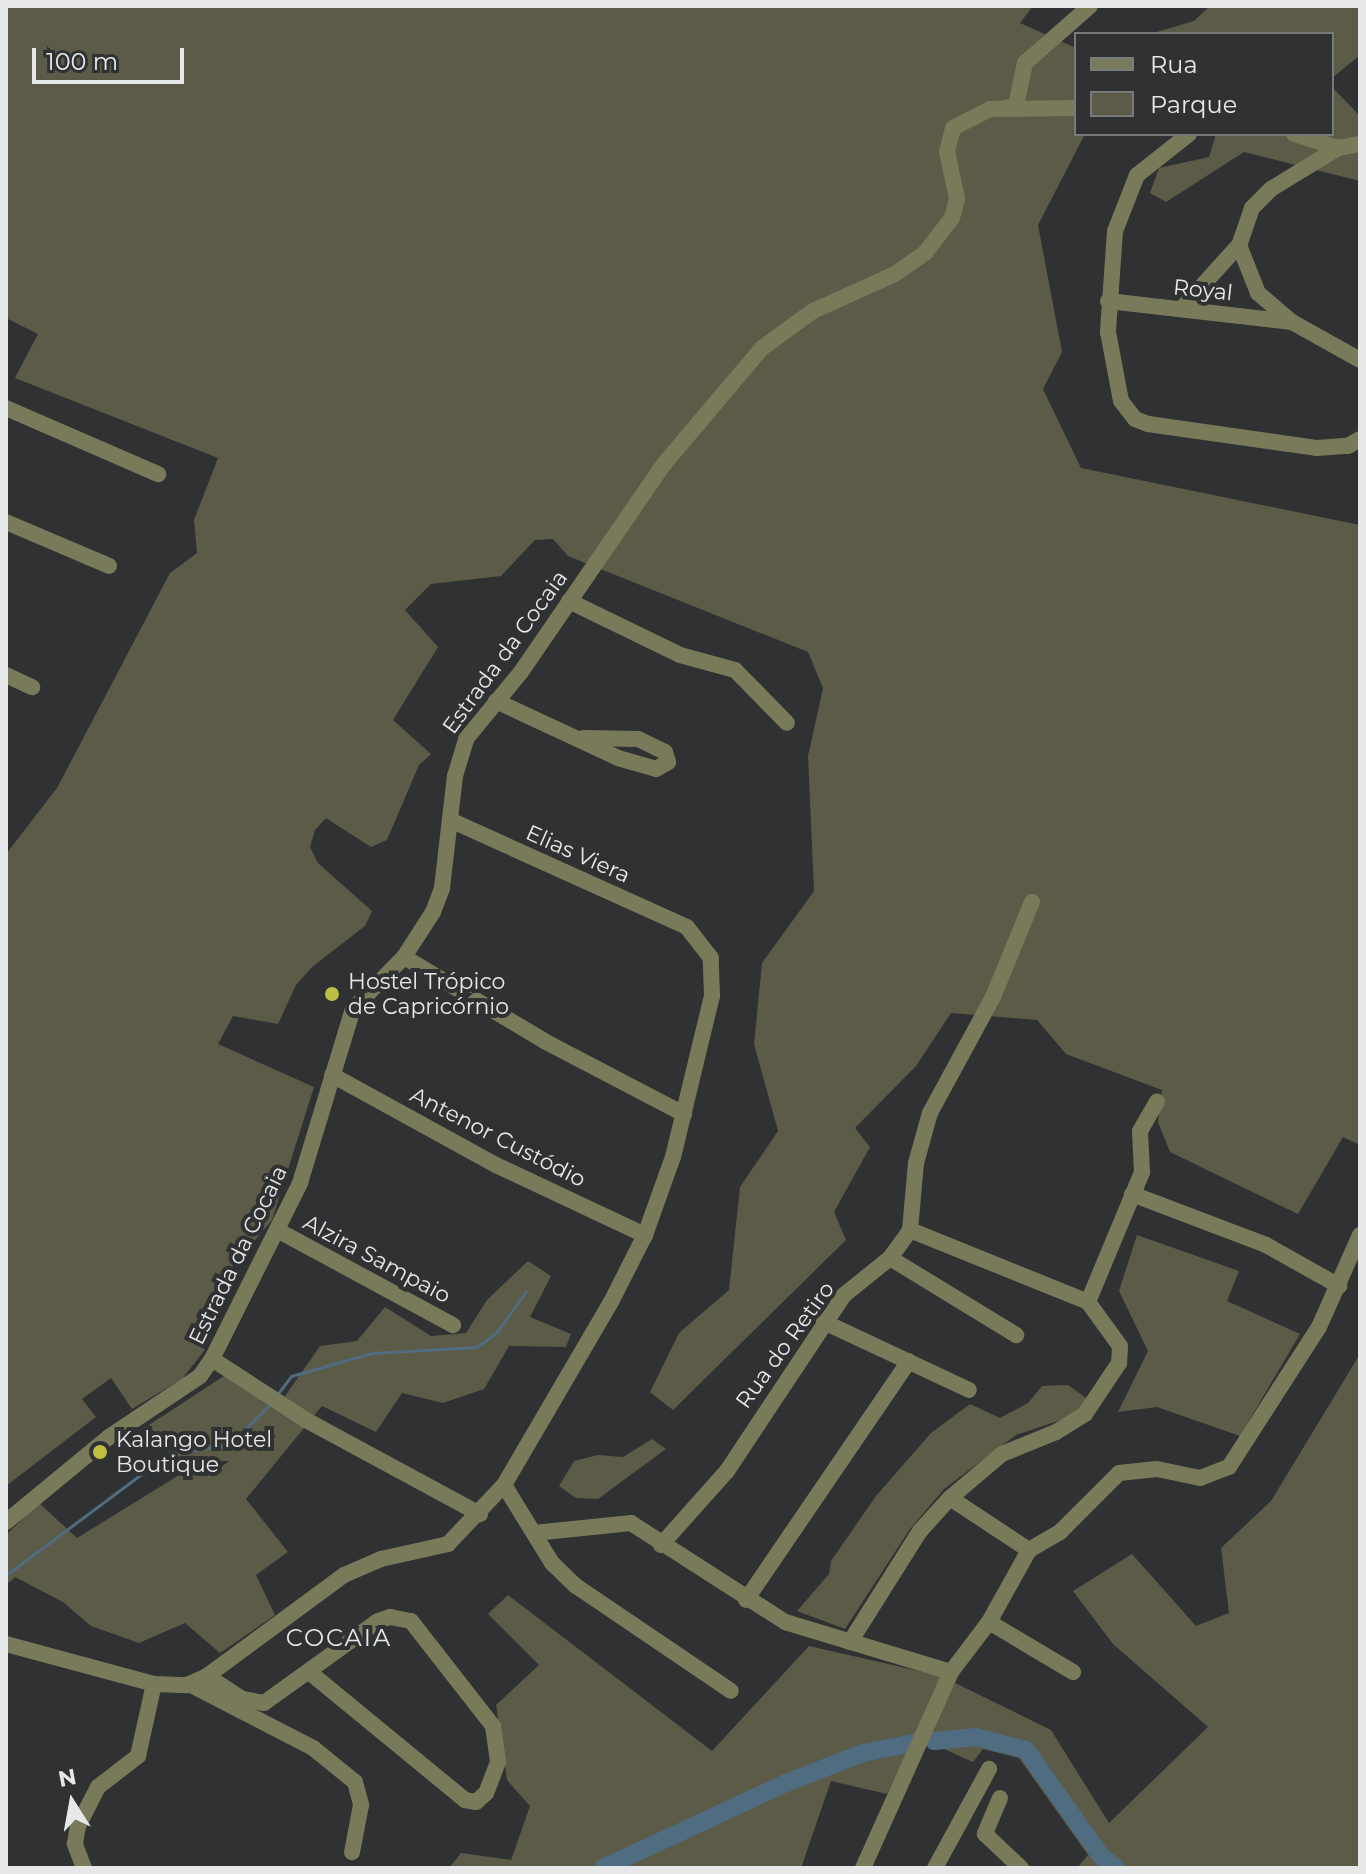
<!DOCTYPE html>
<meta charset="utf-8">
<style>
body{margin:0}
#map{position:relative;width:1366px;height:1874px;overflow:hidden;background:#2f3133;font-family:Montserrat,sans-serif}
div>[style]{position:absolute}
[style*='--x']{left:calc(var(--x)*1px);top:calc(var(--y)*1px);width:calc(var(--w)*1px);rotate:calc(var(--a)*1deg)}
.green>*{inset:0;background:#5b5b48}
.stream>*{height:3px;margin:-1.5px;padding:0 1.5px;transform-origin:1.5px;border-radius:1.5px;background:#4f6c81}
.river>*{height:18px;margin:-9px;padding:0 9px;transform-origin:9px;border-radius:9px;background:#4f6c81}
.minor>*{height:16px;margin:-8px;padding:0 8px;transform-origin:8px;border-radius:8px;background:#797a59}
.dots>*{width:22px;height:22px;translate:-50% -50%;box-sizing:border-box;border:4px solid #2f3133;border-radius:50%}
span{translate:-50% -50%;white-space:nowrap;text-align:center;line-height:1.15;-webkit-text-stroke:8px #2f3133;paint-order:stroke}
.street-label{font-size:22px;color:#e7e8e9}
.poi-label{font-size:22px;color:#e7e8e9}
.left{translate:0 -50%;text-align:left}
.neighbourhood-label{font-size:24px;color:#e7e8e9;letter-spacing:2px}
.frame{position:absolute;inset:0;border:8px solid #e7e8e9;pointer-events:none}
.legend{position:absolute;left:1074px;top:32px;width:260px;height:104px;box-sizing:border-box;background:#2f3133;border:2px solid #797a7c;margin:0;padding:10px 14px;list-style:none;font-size:24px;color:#e7e8e9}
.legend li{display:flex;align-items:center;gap:16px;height:40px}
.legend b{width:40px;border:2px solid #797a7c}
.north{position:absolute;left:32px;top:1762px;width:80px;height:80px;-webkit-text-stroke:6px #2f3133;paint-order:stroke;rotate:349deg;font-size:22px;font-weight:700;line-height:32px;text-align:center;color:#e7e8e9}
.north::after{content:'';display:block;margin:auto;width:28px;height:36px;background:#e7e8e9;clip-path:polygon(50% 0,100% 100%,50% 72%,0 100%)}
.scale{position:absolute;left:32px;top:48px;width:152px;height:36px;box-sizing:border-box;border:4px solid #e7e8e9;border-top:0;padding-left:10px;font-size:24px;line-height:28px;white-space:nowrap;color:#e7e8e9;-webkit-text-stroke:6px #2f3133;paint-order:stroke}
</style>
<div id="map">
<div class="green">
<i style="clip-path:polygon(6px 6px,1033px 6px,1020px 23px,1076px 48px,1076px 134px,1085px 134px,1038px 225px,1062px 352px,1043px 389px,1081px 468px,1360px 525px,1360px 1145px,1343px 1137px,1298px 1214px,1170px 1152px,1158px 1122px,1162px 1090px,1066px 1054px,1037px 1020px,951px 1013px,916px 1066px,855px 1128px,870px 1147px,834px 1212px,846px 1240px,673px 1410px,650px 1392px,679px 1333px,729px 1290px,740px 1187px,778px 1131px,754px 1044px,762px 963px,814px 891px,808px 756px,823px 688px,808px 652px,568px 556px,553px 539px,535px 540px,501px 576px,431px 584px,405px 610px,438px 647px,393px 720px,431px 754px,419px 765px,387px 840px,371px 847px,326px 818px,315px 830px,310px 847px,318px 863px,372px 911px,365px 926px,312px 967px,296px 985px,278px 1024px,233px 1016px,218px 1044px,314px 1087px,272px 1220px,226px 1274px,204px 1351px,182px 1379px,132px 1409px,111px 1378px,82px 1399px,96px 1417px,6px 1486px,6px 854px,57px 788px,170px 573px,197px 553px,194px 520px,218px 458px,15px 378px,38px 334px,6px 318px)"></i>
<i style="clip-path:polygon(1210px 6px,1360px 6px,1360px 55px,1332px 78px,1332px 34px,1150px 34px,1194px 21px)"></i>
<i style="clip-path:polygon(1332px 87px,1360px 116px,1360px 181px,1244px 152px,1166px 202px,1150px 193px,1159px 168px,1209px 157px,1216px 134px,1332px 134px)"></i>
<i style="clip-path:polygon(1137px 1235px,1239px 1271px,1227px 1301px,1300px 1334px,1240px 1436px,1157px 1407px,1118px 1412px,1148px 1351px,1119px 1291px)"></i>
<i style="clip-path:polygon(528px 1261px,551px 1276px,530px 1317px,571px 1334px,566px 1347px,509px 1346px,484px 1389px,443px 1403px,402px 1393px,376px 1432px,322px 1406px,246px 1499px,288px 1552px,256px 1575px,275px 1615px,220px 1653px,185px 1623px,139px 1643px,91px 1626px,63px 1602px,15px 1577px,6px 1585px,6px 1535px,39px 1503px,77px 1538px,184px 1472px,149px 1425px,227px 1374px,276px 1409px,320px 1346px,357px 1341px,385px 1307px,431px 1336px,466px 1333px,487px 1300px)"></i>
<i style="clip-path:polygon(1360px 1354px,1360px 1868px,1077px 1868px,1088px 1855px,1019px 1758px,983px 1749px,973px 1762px,915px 1736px,887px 1794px,831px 1781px,801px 1868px,449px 1868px,461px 1853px,511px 1860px,530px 1806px,507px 1780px,496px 1705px,539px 1665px,488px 1614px,508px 1595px,712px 1751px,809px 1646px,941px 1676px,1051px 1730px,1109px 1823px,1208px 1727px,1113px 1644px,1073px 1591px,1132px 1554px,1196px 1626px,1229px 1613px,1221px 1548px,1271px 1501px)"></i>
<i style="clip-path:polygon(1068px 1385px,1089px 1400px,1070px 1417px,1016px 1435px,945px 1488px,910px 1529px,845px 1629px,797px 1611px,829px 1574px,831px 1561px,876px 1496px,931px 1433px,970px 1404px,1000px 1418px,1028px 1403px,1042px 1386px)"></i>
<i style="clip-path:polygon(652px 1439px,666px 1449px,598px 1499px,576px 1498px,559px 1486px,574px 1461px,598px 1455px,623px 1457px)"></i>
</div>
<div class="stream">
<i style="--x:276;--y:1396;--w:25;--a:-53"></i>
<i style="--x:291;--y:1376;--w:84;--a:-15.9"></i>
<i style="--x:372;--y:1353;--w:105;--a:-3.3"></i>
<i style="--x:477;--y:1347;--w:25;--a:-37"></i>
<i style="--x:497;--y:1332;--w:50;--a:-54.7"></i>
<i style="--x:6;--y:1575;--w:171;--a:-36.7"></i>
<i style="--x:143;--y:1473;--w:43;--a:-29.6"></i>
<i style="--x:180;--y:1452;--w:49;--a:-8.1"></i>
<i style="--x:229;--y:1445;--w:57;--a:-45"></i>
</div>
<div class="river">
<i style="--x:934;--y:1741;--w:42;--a:-5.4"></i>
<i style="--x:976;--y:1737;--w:52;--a:14.6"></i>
<i style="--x:1026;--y:1750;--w:130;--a:54.7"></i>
<i style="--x:1101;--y:1856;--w:19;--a:39"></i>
<i style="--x:603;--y:1868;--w:202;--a:-24.9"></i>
<i style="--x:786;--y:1783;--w:83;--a:-21.3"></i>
<i style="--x:863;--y:1753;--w:51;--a:-11.3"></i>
</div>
<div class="minor">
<i style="--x:1005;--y:108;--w:11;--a:-10"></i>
<i style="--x:1016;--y:106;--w:44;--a:-78.2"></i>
<i style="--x:1025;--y:63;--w:86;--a:-41.2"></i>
<i style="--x:1189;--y:134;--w:66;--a:141.7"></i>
<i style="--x:1137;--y:175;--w:60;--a:111.4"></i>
<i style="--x:1115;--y:231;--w:101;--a:94"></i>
<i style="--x:1108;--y:332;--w:70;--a:79.3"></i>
<i style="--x:1121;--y:401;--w:23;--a:52"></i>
<i style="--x:1135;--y:419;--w:14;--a:21"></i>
<i style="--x:1148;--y:424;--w:170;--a:8.1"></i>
<i style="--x:1316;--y:448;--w:32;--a:-4"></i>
<i style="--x:1348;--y:446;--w:14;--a:-30"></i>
<i style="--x:1294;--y:134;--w:46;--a:17.7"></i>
<i style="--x:1360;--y:144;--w:22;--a:170"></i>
<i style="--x:1338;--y:148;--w:79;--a:148.5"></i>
<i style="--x:1271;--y:189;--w:27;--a:135"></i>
<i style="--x:1252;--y:208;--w:39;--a:109"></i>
<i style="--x:1239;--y:245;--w:52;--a:68.4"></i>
<i style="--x:1258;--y:293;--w:45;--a:40.5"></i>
<i style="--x:1292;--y:322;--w:78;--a:29.2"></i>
<i style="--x:1108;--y:301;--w:185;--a:6.5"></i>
<i style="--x:1181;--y:309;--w:86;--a:-47.8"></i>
<i style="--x:6;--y:408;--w:166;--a:23.5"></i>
<i style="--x:6;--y:522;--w:112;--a:23.1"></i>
<i style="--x:569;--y:601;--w:123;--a:25.9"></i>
<i style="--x:680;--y:655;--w:57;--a:15.3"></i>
<i style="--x:735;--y:670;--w:74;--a:45.5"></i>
<i style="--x:6;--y:675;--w:29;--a:25"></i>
<i style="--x:496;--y:701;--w:135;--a:25"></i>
<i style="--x:618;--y:758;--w:40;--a:16"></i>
<i style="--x:656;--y:769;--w:14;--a:-30"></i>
<i style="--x:668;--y:762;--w:10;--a:-107"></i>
<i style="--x:665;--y:752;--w:30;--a:-154"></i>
<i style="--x:638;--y:739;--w:55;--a:-179"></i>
<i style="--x:404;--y:957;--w:165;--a:30.9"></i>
<i style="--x:546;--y:1042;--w:156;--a:27.6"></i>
<i style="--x:332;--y:1075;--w:187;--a:28.8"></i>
<i style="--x:496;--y:1165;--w:165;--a:25.2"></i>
<i style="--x:1132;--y:1194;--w:143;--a:20.8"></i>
<i style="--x:1266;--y:1245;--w:84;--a:29.3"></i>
<i style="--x:910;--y:1230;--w:192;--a:22"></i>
<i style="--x:1088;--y:1302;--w:54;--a:54"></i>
<i style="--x:1120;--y:1346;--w:17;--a:93"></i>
<i style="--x:1119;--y:1363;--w:61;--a:123.7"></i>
<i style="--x:1085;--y:1414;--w:34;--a:148"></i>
<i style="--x:1056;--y:1432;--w:58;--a:157.8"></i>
<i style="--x:1002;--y:1454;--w:68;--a:139.8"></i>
<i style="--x:279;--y:1231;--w:198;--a:28.4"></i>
<i style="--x:890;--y:1258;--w:148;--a:31.4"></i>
<i style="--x:1088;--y:1302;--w:141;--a:-67.4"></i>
<i style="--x:1142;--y:1172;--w:41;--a:-92.8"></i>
<i style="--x:1140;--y:1131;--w:34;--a:-60"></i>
<i style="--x:824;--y:1322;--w:160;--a:25.1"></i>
<i style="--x:212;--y:1359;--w:112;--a:33"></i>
<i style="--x:306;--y:1420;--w:198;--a:28.4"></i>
<i style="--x:504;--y:1485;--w:92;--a:58.4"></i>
<i style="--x:552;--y:1563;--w:33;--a:44"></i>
<i style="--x:576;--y:1586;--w:187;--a:34.1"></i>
<i style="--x:6;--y:1522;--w:134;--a:-39.5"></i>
<i style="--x:109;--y:1437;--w:110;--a:-33.8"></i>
<i style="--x:200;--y:1376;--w:21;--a:-55"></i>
<i style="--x:212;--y:1359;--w:197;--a:-63.4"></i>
<i style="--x:300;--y:1183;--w:182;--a:-73.1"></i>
<i style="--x:353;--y:1009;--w:73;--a:-45.6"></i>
<i style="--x:404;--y:957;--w:54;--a:-57.2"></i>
<i style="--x:433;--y:912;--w:26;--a:-69"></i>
<i style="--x:442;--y:888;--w:113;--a:-83.4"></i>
<i style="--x:455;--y:776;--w:39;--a:-73"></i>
<i style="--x:466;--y:739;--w:87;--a:-50.6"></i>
<i style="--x:521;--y:672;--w:252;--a:-55.5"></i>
<i style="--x:664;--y:464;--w:152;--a:-49.8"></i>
<i style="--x:762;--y:348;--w:63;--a:-36"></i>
<i style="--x:813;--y:311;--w:90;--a:-24.3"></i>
<i style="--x:895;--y:274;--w:37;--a:-35"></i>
<i style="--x:925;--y:253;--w:44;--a:-52.4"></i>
<i style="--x:952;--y:218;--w:20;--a:-75"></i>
<i style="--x:957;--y:199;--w:49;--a:-101.8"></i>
<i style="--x:947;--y:151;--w:24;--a:-75"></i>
<i style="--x:953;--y:128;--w:42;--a:-27.2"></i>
<i style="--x:990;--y:109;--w:86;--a:-0.7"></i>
<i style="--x:534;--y:1533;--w:98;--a:-5.9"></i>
<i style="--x:631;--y:1523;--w:183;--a:32.7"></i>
<i style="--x:785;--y:1622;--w:173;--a:16.8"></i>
<i style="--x:661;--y:1545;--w:99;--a:-48.3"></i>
<i style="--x:727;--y:1471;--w:211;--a:-56.4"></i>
<i style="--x:844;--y:1295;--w:59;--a:-38.8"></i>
<i style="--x:890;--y:1258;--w:34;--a:-54"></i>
<i style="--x:910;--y:1230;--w:67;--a:-84.9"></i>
<i style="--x:916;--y:1163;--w:52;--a:-74.4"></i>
<i style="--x:930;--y:1113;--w:132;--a:-61.5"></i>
<i style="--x:993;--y:997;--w:103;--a:-67.7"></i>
<i style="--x:746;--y:1600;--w:289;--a:-55.7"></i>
<i style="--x:989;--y:1622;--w:98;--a:30.8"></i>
<i style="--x:850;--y:1642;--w:131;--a:-57.8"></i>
<i style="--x:920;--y:1531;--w:45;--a:-47.7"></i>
<i style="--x:950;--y:1498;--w:95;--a:33.4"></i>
<i style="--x:6;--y:1644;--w:153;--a:15.1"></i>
<i style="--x:154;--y:1684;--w:33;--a:2"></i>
<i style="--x:187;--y:1685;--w:22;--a:-24"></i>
<i style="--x:207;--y:1676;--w:170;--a:-36.4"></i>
<i style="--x:344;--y:1575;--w:40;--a:-23.4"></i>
<i style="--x:381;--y:1559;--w:69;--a:-12.6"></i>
<i style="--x:448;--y:1544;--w:81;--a:-46.5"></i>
<i style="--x:504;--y:1485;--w:212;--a:-59.7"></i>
<i style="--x:611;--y:1302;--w:75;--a:-63.1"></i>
<i style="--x:645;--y:1235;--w:83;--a:-70.3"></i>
<i style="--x:673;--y:1157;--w:166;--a:-76.4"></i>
<i style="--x:712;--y:996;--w:38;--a:-92"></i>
<i style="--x:711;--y:958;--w:39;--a:-128"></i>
<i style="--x:687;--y:927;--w:260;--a:-155.7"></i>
<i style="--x:207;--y:1676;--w:42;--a:33.3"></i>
<i style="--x:242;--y:1699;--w:22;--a:10"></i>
<i style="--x:264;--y:1703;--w:140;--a:-35.7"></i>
<i style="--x:378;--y:1621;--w:13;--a:-18"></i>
<i style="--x:390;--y:1617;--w:21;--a:11"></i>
<i style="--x:411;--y:1621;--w:133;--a:52"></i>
<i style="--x:493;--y:1726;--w:36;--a:82"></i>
<i style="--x:498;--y:1762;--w:33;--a:111"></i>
<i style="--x:486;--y:1793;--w:13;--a:138"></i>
<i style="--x:476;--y:1802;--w:11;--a:-170"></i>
<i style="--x:465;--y:1800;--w:202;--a:-140.6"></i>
<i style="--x:189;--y:1684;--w:140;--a:27.3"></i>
<i style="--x:313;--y:1748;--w:54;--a:39"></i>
<i style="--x:355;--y:1782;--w:24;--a:75"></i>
<i style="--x:361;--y:1805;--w:48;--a:100.8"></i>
<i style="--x:1000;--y:1798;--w:39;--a:113"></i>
<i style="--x:985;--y:1834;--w:50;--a:43.4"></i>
<i style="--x:84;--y:1868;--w:26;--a:-111"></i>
<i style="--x:75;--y:1844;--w:18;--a:-81"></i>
<i style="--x:78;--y:1826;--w:44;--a:-62.9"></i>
<i style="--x:98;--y:1787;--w:51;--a:-37.8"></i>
<i style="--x:138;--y:1756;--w:74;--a:-77.5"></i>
<i style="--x:863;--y:1868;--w:215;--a:-65.8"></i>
<i style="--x:951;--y:1672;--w:63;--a:-52.8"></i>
<i style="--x:989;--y:1622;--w:82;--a:-60.9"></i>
<i style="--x:1029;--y:1550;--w:36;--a:-30"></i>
<i style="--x:1060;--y:1532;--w:83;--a:-45"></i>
<i style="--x:1119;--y:1473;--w:38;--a:-6"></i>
<i style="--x:1157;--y:1469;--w:44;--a:11.8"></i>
<i style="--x:1200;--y:1478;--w:31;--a:-21"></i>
<i style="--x:1229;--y:1467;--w:166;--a:-57.3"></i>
<i style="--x:1319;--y:1327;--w:101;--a:-66"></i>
<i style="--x:935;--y:1868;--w:113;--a:-61.4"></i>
</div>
<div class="dots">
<i style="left:332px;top:994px;background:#bebe42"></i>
<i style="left:100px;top:1452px;background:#bebe42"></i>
</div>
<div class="street-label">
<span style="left:1203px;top:290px;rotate:6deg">Royal</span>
<span style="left:505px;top:652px;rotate:-54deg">Estrada da Cocaia</span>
<span style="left:578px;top:854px;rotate:24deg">Elias Viera</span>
<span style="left:498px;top:1137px;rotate:27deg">Antenor Custódio</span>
<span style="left:238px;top:1255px;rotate:-64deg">Estrada da Cocaia</span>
<span style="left:377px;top:1259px;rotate:28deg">Alzira Sampaio</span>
<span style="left:785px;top:1345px;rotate:-54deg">Rua do Retiro</span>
</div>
<div class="poi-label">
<span class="left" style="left:348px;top:994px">Hostel Trópico<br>de Capricórnio</span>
<span class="left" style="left:116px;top:1452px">Kalango Hotel<br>Boutique</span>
</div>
<div class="neighbourhood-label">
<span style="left:339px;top:1638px">COCAIA</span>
</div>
<div class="frame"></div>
<ul class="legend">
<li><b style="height:10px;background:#797a59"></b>Rua</li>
<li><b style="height:22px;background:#5b5b48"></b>Parque</li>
</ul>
<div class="north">N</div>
<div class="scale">100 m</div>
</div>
